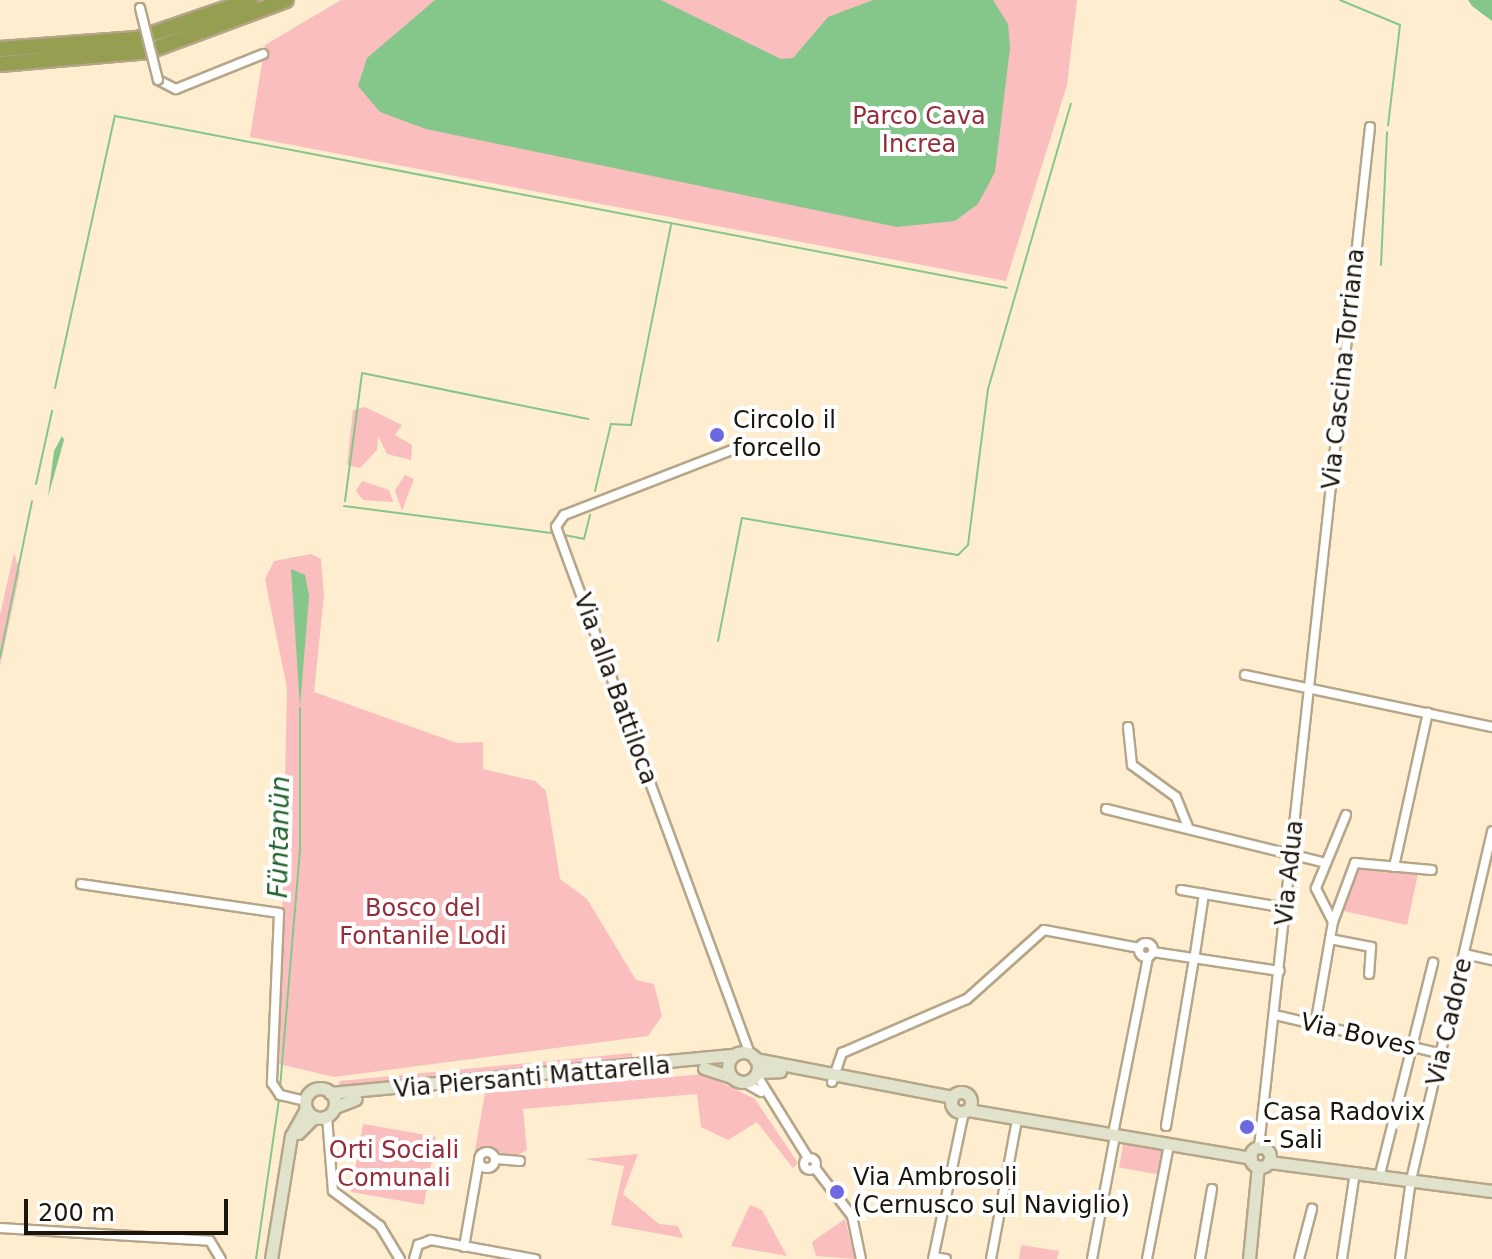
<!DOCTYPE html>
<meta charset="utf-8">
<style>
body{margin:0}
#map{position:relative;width:1492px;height:1259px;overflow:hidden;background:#feedcf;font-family:"DejaVu Sans",sans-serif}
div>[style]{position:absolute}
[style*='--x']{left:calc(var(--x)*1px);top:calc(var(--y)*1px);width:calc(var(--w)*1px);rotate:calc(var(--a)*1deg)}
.green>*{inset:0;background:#fabebf;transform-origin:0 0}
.water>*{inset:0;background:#85c68a}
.stream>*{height:2px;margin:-1px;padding:0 1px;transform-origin:1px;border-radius:1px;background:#85c68a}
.roads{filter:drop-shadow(2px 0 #b6a689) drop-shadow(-2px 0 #b6a689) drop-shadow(0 2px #b6a689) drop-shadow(0 -2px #b6a689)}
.street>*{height:8px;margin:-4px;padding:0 4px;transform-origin:4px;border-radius:4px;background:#fff}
.street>.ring{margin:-4px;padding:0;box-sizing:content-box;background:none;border:8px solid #fff;border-radius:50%}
.secondary>*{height:11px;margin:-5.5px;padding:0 5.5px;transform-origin:5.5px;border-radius:5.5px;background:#e0e2cb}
.secondary>.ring{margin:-5.5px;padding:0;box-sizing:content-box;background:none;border:11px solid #e0e2cb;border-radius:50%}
.highway>*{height:14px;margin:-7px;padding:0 7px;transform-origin:7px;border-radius:7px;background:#969e52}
.bridges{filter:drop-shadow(2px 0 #b6a689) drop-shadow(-2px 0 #b6a689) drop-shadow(0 2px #b6a689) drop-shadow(0 -2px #b6a689)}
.street-bridge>*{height:8px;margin:-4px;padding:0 4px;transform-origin:4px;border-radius:4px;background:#fff}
.dots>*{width:22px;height:22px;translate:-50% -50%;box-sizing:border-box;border:4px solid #fff;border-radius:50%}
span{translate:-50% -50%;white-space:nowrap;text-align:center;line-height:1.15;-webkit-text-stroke:8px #fff;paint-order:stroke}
.park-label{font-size:24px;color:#952d39}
.street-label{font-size:24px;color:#1b150a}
.poi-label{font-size:24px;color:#1b150a}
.left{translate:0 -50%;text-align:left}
.water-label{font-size:26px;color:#21642c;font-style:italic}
.scale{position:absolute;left:24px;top:1199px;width:204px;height:36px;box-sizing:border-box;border:4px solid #1b150a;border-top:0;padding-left:10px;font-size:24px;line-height:28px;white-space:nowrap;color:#1b150a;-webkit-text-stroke:6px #fff;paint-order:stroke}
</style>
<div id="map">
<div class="green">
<i style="clip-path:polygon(341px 0,1077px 0,1067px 85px,1006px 281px,250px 137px,265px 45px)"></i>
<i style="clip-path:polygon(365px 407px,402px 425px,395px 435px,412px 445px,411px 460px,387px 454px,378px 436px,377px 450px,360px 468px,347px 465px,353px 410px)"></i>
<i style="clip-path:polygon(405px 475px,414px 479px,402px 511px,395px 490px)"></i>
<i style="clip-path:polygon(362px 481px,389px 490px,393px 502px,363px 500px,356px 491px)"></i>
<i style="clip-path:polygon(14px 553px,20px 572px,0 666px,0 615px)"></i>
<i style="clip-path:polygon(311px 554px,321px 559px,324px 595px,314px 692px,457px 743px,483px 742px,483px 769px,535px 781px,546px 791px,560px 879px,587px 899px,636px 980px,654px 984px,662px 1016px,648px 1036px,334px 1077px,279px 1064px,287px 688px,265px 579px,274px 561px)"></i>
<i style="clip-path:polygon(1359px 865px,1418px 874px,1407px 925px,1339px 910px)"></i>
<i style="clip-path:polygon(632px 1053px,632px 1060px,338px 1086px,340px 1081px)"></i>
<i style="clip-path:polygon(704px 1074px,755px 1099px,798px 1163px,793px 1168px,757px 1122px,728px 1140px,701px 1127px,697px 1094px,523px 1109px,527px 1150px,515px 1156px,483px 1148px,474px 1156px,485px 1093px)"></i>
<i style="left:363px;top:1124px;width:74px;height:69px;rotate:10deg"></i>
<i style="left:1124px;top:1140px;width:39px;height:28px;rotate:10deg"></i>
<i style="clip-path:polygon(638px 1154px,623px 1194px,659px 1224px,678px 1226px,683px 1238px,611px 1225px,624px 1166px,585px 1159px)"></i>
<i style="clip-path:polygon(750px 1205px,762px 1210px,787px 1256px,731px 1246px)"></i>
<i style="clip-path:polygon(845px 1219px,855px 1259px,816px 1256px,812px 1242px)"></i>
<i style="clip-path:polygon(1021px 1245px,1059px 1251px,1057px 1259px,1019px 1259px)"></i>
</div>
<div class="water">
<i style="clip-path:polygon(435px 0,661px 0,781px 59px,793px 58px,828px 17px,873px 0,993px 0,1008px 24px,1010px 48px,995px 172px,978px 204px,955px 221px,897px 227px,426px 129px,380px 112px,358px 86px,367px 58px)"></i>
<i style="clip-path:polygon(1468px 0,1492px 0,1492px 21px,1472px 6px)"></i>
<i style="clip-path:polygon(62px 436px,64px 440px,48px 497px,54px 451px)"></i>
<i style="clip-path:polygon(291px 569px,305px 575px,309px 596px,300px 707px)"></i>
</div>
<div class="stream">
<i style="--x:1340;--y:0;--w:65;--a:22.6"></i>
<i style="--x:1400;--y:25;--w:101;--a:96.8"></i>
<i style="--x:1381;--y:265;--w:133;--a:-87.4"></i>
<i style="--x:55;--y:388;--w:279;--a:-77.6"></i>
<i style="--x:115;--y:116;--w:908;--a:10.91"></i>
<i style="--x:36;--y:484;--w:75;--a:-77.6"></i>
<i style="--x:595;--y:491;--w:69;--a:-76.6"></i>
<i style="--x:611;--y:424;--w:20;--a:3"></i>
<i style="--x:631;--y:425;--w:204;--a:-78.7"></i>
<i style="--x:345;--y:501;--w:129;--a:-82.4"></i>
<i style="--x:362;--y:373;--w:231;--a:11.5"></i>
<i style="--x:344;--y:506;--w:211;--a:7.4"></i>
<i style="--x:564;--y:535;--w:20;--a:11"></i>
<i style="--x:584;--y:539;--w:25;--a:-76"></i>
<i style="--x:718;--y:641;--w:125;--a:-79"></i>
<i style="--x:742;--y:518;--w:219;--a:9.7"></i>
<i style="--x:958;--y:555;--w:14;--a:-45"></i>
<i style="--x:968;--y:545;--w:157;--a:-82.7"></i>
<i style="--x:988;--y:389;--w:297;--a:-73.8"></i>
<i style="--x:0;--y:657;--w:159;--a:-78.4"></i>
<i style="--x:280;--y:1088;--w:241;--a:-85.2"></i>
<i style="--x:300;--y:848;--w:140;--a:-90"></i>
<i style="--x:256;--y:1259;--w:162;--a:-81.8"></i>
</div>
<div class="roads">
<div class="street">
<i style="--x:158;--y:80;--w:20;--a:27"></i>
<i style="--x:176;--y:89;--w:94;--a:-21.9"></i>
<i style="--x:732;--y:450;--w:180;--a:158.8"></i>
<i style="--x:564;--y:515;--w:14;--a:124"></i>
<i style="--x:556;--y:527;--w:562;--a:69.79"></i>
<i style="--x:1245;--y:675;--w:252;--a:11.9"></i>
<i style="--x:1128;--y:727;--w:38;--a:84"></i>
<i style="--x:1132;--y:765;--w:54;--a:36"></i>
<i style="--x:1176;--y:797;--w:32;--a:68"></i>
<i style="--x:1106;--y:809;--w:222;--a:13.8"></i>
<i style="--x:1394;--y:867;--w:158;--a:-77.6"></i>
<i style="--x:81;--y:884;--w:200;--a:8.3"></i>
<i style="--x:279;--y:913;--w:170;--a:92.4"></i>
<i style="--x:272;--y:1083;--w:14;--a:56"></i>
<i style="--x:280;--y:1095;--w:26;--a:13"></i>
<i style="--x:1181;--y:890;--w:107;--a:9.7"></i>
<i style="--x:1333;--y:922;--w:63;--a:-69.6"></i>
<i style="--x:1355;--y:863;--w:77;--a:5.2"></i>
<i style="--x:1330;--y:939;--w:42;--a:11"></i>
<i style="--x:1371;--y:947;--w:27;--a:94"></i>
<i class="ring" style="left:1139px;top:943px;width:6px;height:6px"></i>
<i style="--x:1153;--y:952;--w:128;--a:8.5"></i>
<i style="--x:1195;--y:954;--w:61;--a:-81.5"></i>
<i style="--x:1465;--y:954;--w:28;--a:13"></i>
<i style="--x:1275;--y:1015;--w:171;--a:13.1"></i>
<i style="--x:1315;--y:1026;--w:106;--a:-80.2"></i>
<i style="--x:1333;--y:922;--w:38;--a:-117"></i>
<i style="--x:1316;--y:888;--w:79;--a:-67.7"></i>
<i style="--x:756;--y:1074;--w:99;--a:58.2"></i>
<i style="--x:744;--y:1082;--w:20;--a:30"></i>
<i style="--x:832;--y:1082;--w:31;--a:-71"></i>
<i style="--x:842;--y:1053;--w:136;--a:-23.4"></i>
<i style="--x:967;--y:999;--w:103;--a:-41.9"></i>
<i style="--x:1044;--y:930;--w:97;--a:10.7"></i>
<i style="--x:327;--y:1117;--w:74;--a:85.4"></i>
<i style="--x:333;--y:1191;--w:59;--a:36.7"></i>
<i style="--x:380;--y:1226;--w:39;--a:59"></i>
<i style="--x:1166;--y:1126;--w:170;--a:-80.5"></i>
<i style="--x:1113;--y:1134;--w:180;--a:-78.8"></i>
<i style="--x:1259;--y:1147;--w:1026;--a:-83.79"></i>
<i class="ring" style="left:479px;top:1152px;width:8px;height:8px"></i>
<i class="ring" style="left:804px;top:1158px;width:4px;height:4px"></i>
<i style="--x:496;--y:1159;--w:24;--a:5"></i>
<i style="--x:815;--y:1168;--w:61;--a:52.4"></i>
<i style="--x:852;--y:1216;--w:44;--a:78.2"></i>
<i style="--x:1380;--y:1174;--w:218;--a:-75.9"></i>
<i style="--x:0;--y:1228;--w:210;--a:3.5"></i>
<i style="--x:210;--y:1241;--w:21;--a:59"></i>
<i style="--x:464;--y:1247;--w:87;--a:-80.1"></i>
<i style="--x:934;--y:1257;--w:12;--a:9"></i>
<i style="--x:414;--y:1259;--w:15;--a:-74"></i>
<i style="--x:418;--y:1245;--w:14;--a:-21"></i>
<i style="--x:431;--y:1240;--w:106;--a:10.4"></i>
<i style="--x:933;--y:1259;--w:150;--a:-78.1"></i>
<i style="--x:991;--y:1259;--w:136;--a:-79.4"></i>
<i style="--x:1092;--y:1259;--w:119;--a:-79.4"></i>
<i style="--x:1147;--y:1259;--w:111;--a:-79.1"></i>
<i style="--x:1200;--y:1259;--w:71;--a:-80.3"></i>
<i style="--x:1299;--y:1259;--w:52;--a:-75.4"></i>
<i style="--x:1342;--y:1259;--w:88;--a:-81.5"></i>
<i style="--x:1400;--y:1259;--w:80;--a:-82.1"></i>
<i style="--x:1411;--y:1180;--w:358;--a:-76.9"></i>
</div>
<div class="secondary">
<i class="ring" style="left:728px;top:1052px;width:19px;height:19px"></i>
<i style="--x:755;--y:1059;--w:201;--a:10.9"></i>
<i style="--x:704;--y:1068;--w:29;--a:18"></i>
<i style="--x:757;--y:1072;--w:23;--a:-2"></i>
<i class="ring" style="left:305px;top:1088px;width:19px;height:19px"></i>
<i class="ring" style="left:951px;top:1092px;width:9px;height:9px"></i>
<i style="--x:330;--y:1093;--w:406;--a:-5.4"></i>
<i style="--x:335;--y:1107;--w:22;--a:-21"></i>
<i style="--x:968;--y:1110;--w:287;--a:9.6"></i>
<i style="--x:298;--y:1133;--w:23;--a:-45"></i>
<i class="ring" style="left:1250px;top:1147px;width:9px;height:9px"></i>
<i style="--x:1269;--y:1162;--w:225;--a:7.4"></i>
<i style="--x:271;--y:1259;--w:125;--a:-80.8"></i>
<i style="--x:291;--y:1136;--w:31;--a:-61"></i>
<i style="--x:1249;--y:1259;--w:93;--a:-84.5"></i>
</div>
<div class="highway">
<i style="--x:0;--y:49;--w:137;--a:-4.2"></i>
<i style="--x:137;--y:39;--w:120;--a:-18.9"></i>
<i style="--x:0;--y:64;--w:150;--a:-5"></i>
<i style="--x:149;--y:51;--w:146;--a:-20.4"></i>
</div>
</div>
<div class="bridges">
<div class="street-bridge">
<i style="--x:140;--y:8;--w:74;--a:76"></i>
</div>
</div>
<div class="dots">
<i style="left:717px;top:435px;background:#6d67e1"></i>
<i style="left:1247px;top:1127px;background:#6d67e1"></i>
<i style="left:837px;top:1192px;background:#6d67e1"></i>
</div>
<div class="park-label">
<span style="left:919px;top:131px">Parco Cava<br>Increa</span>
<span style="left:423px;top:923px">Bosco del<br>Fontanile Lodi</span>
<span style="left:394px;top:1165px">Orti Sociali<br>Comunali</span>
</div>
<div class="street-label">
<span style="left:1344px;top:369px;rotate:-84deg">Via Cascina Torriana</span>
<span style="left:615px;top:689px;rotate:70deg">Via alla Battiloca</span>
<span style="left:1290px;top:873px;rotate:-84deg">Via Adua</span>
<span style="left:1450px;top:1022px;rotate:-77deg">Via Cadore</span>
<span style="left:1358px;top:1035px;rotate:13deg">Via Boves</span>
<span style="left:532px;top:1078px;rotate:-5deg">Via Piersanti Mattarella</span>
</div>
<div class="poi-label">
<span class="left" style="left:733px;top:435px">Circolo il<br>forcello</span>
<span class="left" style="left:1263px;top:1127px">Casa Radovix<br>- Sali</span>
<span class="left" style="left:853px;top:1192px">Via Ambrosoli<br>(Cernusco sul Naviglio)</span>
</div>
<div class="water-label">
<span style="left:280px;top:837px;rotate:-89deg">Füntanün</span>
</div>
<div class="scale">200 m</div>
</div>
